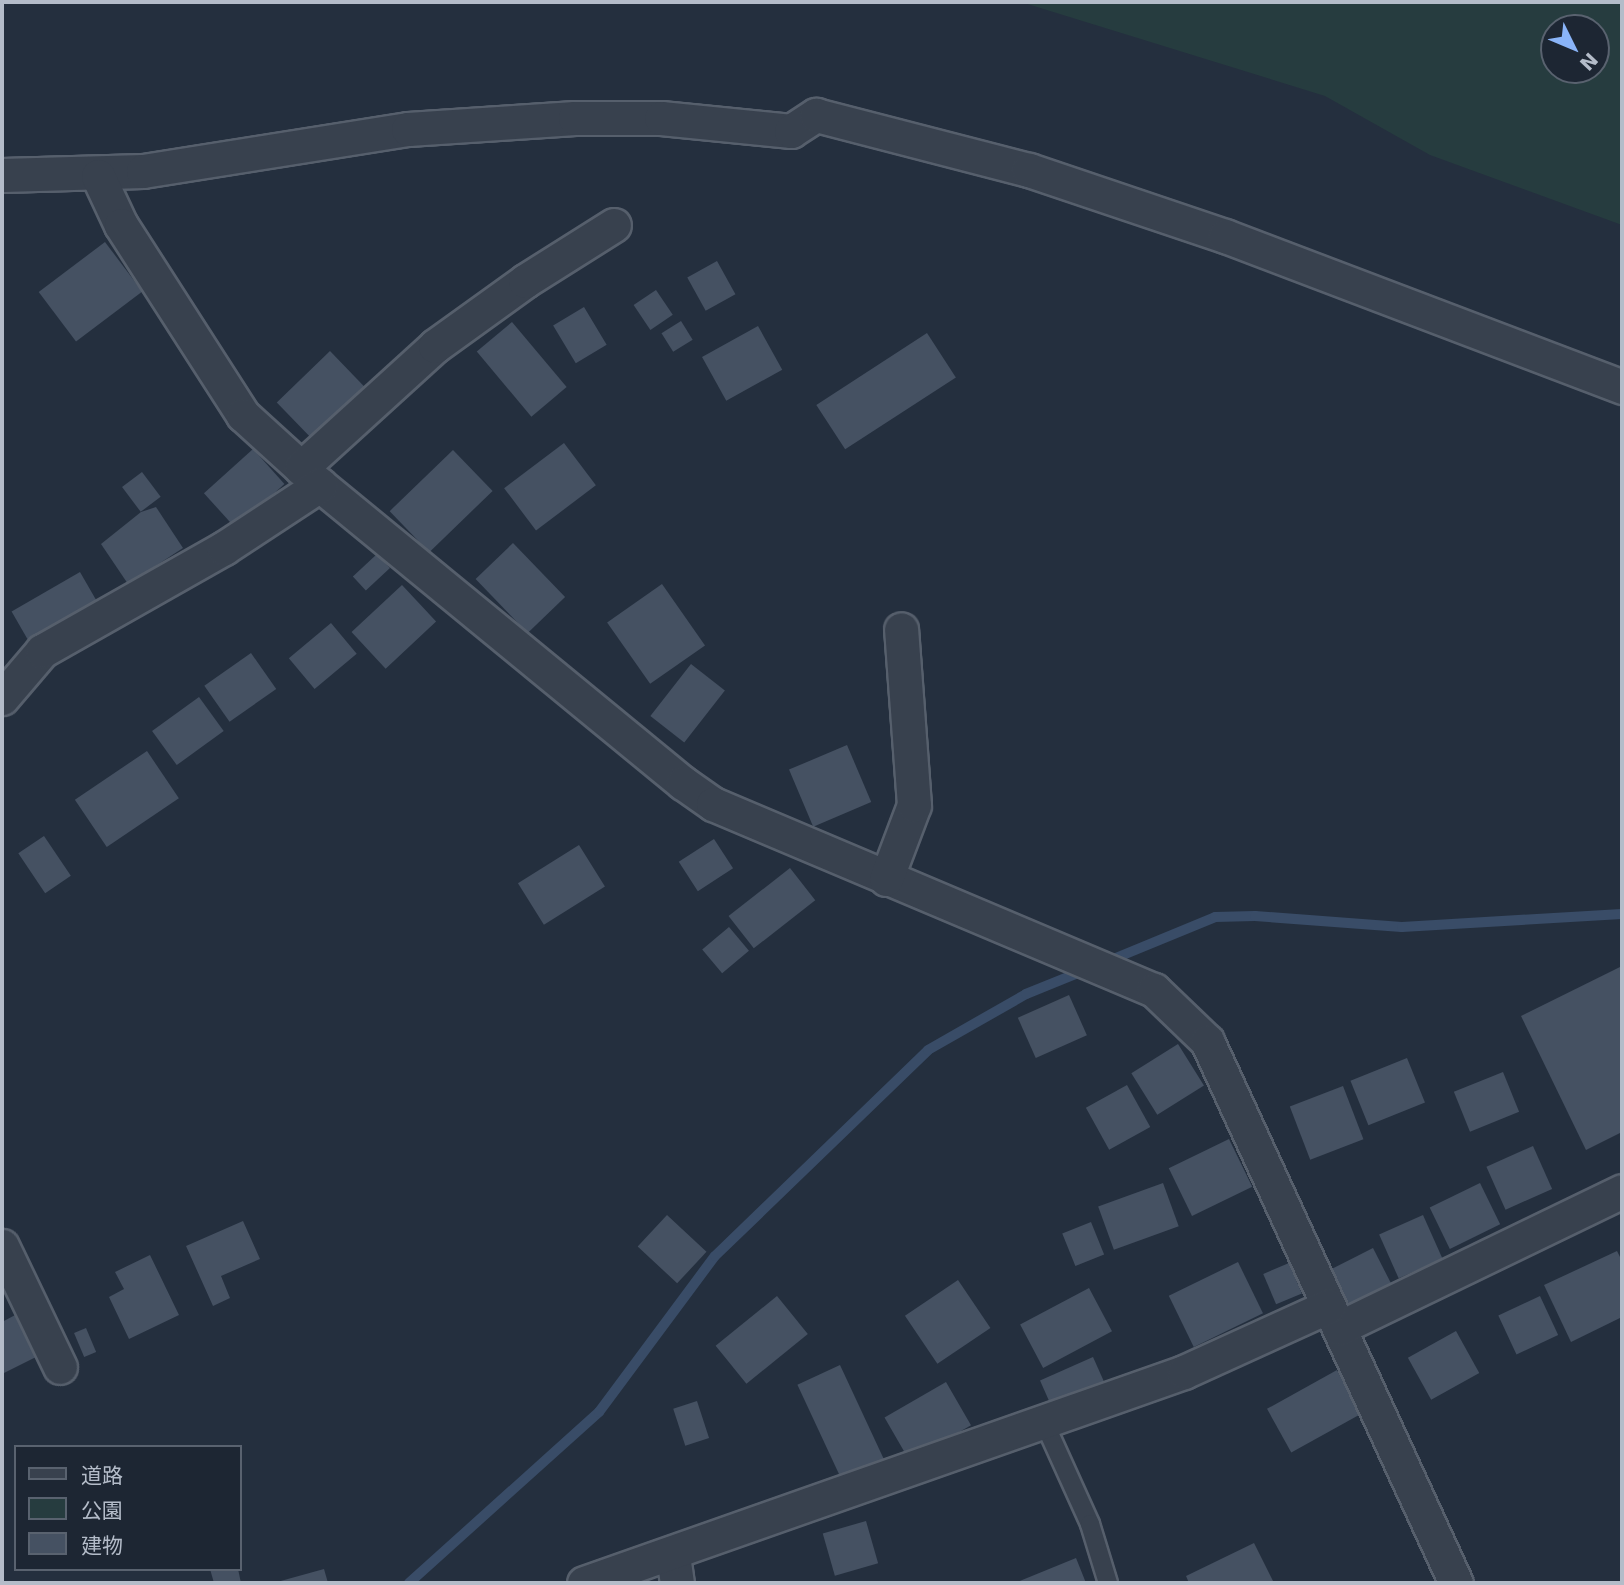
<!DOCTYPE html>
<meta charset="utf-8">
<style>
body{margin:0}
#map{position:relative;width:1624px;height:1585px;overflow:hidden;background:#242f3e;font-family:"DejaVu Sans","Noto Sans JP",sans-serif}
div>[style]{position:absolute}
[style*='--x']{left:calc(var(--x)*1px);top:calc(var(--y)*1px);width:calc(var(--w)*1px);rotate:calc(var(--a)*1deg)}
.green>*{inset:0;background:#263c3f}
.stream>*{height:10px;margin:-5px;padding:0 5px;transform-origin:5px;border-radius:5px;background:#394c67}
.building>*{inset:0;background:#455162;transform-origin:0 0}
.roads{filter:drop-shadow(2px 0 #565f6c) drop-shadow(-2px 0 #565f6c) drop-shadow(0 2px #565f6c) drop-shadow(0 -2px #565f6c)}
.service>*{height:18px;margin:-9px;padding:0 9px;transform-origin:9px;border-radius:9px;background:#38414e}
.minor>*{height:33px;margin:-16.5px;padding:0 16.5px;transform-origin:16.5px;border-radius:16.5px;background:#38414e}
span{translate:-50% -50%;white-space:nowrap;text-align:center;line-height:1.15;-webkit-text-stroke:5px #1d2633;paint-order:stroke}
.frame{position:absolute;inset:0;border:4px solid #b4bcc9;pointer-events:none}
.legend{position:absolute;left:14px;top:1445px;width:228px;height:126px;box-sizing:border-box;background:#1d2633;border:2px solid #59626f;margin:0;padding:9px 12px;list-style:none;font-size:21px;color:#b4bcc9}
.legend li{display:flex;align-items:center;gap:14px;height:35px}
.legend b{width:35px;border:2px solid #59626f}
.north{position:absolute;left:1540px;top:14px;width:70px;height:70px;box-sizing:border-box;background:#1d2633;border:2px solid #59626f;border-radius:50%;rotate:133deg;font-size:19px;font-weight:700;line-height:28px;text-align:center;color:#b4bcc9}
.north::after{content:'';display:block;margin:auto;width:24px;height:32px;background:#8ab4f8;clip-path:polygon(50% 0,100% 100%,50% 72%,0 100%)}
</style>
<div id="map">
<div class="green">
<i style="clip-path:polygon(evenodd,1021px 2px,1622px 2px,1622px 225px,1430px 155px,1325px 96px,1021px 2px,1554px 28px,1596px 28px,1596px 70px,1554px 70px,1554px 28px)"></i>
</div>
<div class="stream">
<i style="--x:1106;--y:962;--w:118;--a:-22.4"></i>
<i style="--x:1215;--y:917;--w:40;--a:-1.4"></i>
<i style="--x:1255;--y:916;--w:147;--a:4.3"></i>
<i style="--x:1402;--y:927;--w:220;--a:-3.4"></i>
<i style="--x:409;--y:1583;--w:256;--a:-42"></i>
<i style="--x:599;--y:1412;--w:194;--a:-53.4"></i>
<i style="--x:715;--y:1256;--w:296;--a:-44"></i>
<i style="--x:928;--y:1050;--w:113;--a:-29.7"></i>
<i style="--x:1026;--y:994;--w:67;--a:-22"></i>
</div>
<div class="building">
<i style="left:105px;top:242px;width:62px;height:83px;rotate:53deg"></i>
<i style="left:717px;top:261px;width:38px;height:34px;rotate:61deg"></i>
<i style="left:656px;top:290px;width:30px;height:27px;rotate:56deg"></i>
<i style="left:584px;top:307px;width:44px;height:36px;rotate:59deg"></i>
<i style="left:681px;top:321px;width:22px;height:23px;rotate:58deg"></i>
<i style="left:512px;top:322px;width:85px;height:46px;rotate:50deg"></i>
<i style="left:758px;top:326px;width:50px;height:64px;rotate:61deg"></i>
<i style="left:927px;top:333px;width:53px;height:132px;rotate:57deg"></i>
<i style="left:330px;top:351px;width:52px;height:74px;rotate:46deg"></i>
<i style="left:564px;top:443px;width:53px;height:75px;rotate:53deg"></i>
<i style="left:253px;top:449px;width:47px;height:66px;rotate:48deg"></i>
<i style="left:453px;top:450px;width:57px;height:88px;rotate:46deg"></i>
<i style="left:142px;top:472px;width:31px;height:25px;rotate:53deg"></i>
<i style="clip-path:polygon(156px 507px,183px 548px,128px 584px,101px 544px,141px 512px)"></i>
<i style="left:513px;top:543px;width:75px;height:52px;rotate:46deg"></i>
<i style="left:377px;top:554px;width:19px;height:33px;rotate:47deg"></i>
<i style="left:80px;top:572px;width:40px;height:79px;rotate:60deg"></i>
<i style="left:662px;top:584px;width:75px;height:67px;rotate:55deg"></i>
<i style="left:402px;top:585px;width:50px;height:69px;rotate:47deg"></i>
<i style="left:331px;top:623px;width:40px;height:55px;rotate:50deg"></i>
<i style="left:251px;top:653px;width:44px;height:57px;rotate:55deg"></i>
<i style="left:691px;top:664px;width:43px;height:66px;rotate:38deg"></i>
<i style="left:199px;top:697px;width:42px;height:58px;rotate:54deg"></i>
<i style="left:847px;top:745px;width:62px;height:63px;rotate:67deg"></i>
<i style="left:147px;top:751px;width:57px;height:87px;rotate:56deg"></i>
<i style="left:44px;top:836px;width:48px;height:31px;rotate:56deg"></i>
<i style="left:714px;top:839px;width:35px;height:42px;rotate:57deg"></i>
<i style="left:579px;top:845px;width:49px;height:72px;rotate:58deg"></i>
<i style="left:790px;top:868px;width:41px;height:78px;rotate:52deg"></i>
<i style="left:729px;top:927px;width:31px;height:35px;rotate:50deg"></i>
<i style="clip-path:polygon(1622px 966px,1622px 1132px,1586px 1150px,1521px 1016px)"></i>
<i style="left:1069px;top:995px;width:44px;height:56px;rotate:66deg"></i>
<i style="left:1178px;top:1044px;width:49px;height:55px;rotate:58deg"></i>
<i style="left:1407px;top:1058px;width:48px;height:61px;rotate:68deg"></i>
<i style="left:1503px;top:1072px;width:43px;height:53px;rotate:68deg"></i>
<i style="left:1127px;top:1085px;width:48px;height:47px;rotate:61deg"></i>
<i style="left:1343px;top:1086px;width:57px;height:57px;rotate:69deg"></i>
<i style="left:1229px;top:1139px;width:53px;height:67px;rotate:64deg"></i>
<i style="left:1533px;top:1146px;width:47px;height:51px;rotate:66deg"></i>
<i style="left:1163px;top:1183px;width:46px;height:69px;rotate:70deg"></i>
<i style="left:1480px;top:1183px;width:46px;height:56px;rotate:64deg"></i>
<i style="left:667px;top:1215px;width:54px;height:43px;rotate:43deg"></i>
<i style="left:1423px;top:1215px;width:48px;height:48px;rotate:66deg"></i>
<i style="clip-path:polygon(243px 1221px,260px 1259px,221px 1276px,230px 1298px,213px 1306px,186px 1246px)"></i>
<i style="left:1091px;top:1222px;width:35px;height:31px;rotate:68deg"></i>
<i style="left:1373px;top:1248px;width:45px;height:47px;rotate:63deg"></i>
<i style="clip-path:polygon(1617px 1251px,1622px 1261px,1622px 1317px,1571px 1342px,1544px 1285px)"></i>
<i style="clip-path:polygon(150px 1255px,179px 1315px,129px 1339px,109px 1297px,124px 1289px,115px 1272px)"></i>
<i style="left:1238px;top:1262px;width:57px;height:77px;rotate:64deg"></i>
<i style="left:1289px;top:1263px;width:33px;height:28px;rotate:67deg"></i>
<i style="left:958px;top:1280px;width:58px;height:64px;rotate:56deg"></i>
<i style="left:1089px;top:1288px;width:49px;height:78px;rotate:62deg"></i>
<i style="left:777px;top:1296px;width:49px;height:79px;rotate:51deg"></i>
<i style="left:1540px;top:1296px;width:43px;height:46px;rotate:65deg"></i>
<i style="clip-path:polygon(19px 1313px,40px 1355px,2px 1374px,2px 1322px)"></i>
<i style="left:86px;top:1328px;width:26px;height:13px;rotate:67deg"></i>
<i style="left:1456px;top:1331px;width:48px;height:55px;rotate:61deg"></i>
<i style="left:1093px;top:1357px;width:37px;height:58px;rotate:66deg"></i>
<i style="left:840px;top:1365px;width:108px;height:47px;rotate:65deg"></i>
<i style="left:1337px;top:1370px;width:50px;height:80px;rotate:61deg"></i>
<i style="left:946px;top:1382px;width:50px;height:71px;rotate:60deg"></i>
<i style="left:697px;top:1401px;width:39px;height:25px;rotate:72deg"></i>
<i style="left:866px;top:1521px;width:44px;height:45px;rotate:74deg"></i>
<i style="clip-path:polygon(1254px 1543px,1274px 1583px,1189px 1583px,1186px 1576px)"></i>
<i style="clip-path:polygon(1076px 1558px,1086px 1583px,1015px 1583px)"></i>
<i style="clip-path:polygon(210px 1569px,238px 1569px,241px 1583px,214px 1583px)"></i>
<i style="clip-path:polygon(324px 1569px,328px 1583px,277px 1583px,277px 1582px)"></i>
</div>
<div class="roads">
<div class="service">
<i style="--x:1044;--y:1422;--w:112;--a:65.7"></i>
<i style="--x:1090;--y:1524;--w:62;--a:73"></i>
</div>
<div class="minor">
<i style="--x:2;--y:175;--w:141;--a:-1.6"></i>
<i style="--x:143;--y:171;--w:268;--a:-9"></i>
<i style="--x:408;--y:129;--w:167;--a:-3.8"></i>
<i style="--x:575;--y:118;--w:86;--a:0"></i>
<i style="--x:661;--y:118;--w:131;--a:5.7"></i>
<i style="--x:791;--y:131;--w:30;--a:-33"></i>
<i style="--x:816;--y:115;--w:220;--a:14.5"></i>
<i style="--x:1029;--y:170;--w:207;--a:18.6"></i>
<i style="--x:1225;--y:236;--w:425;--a:20.8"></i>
<i style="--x:98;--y:176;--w:54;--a:64.9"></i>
<i style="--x:121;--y:225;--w:226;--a:57.3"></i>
<i style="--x:243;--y:415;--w:104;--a:42.3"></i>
<i style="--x:320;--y:485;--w:470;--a:39.4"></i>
<i style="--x:683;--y:783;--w:37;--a:35"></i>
<i style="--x:713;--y:804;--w:479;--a:22.9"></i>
<i style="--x:1154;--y:990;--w:74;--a:43.9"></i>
<i style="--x:1207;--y:1041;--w:596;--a:65.33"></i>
<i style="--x:301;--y:468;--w:181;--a:-42.3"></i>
<i style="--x:435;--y:346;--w:111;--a:-35.8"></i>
<i style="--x:525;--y:281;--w:105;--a:-32.2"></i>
<i style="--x:2;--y:698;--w:62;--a:-49.6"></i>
<i style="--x:42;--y:651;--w:209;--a:-29.5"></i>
<i style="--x:224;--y:548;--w:115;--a:-33.3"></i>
<i style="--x:886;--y:879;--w:79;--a:-69.3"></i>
<i style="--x:914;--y:805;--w:176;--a:-94.2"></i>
<i style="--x:2;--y:1246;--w:134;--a:64.4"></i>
<i style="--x:1339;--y:1328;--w:314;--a:-25.8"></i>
<i style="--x:673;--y:1555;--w:28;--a:82"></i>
<i style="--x:584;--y:1583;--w:636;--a:-19.38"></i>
<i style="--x:1184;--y:1372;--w:159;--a:-24.5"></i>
</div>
</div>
<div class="frame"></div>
<ul class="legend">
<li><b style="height:9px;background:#38414e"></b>道路</li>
<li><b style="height:19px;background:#263c3f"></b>公園</li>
<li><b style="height:19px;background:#455162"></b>建物</li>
</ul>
<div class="north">N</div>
</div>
